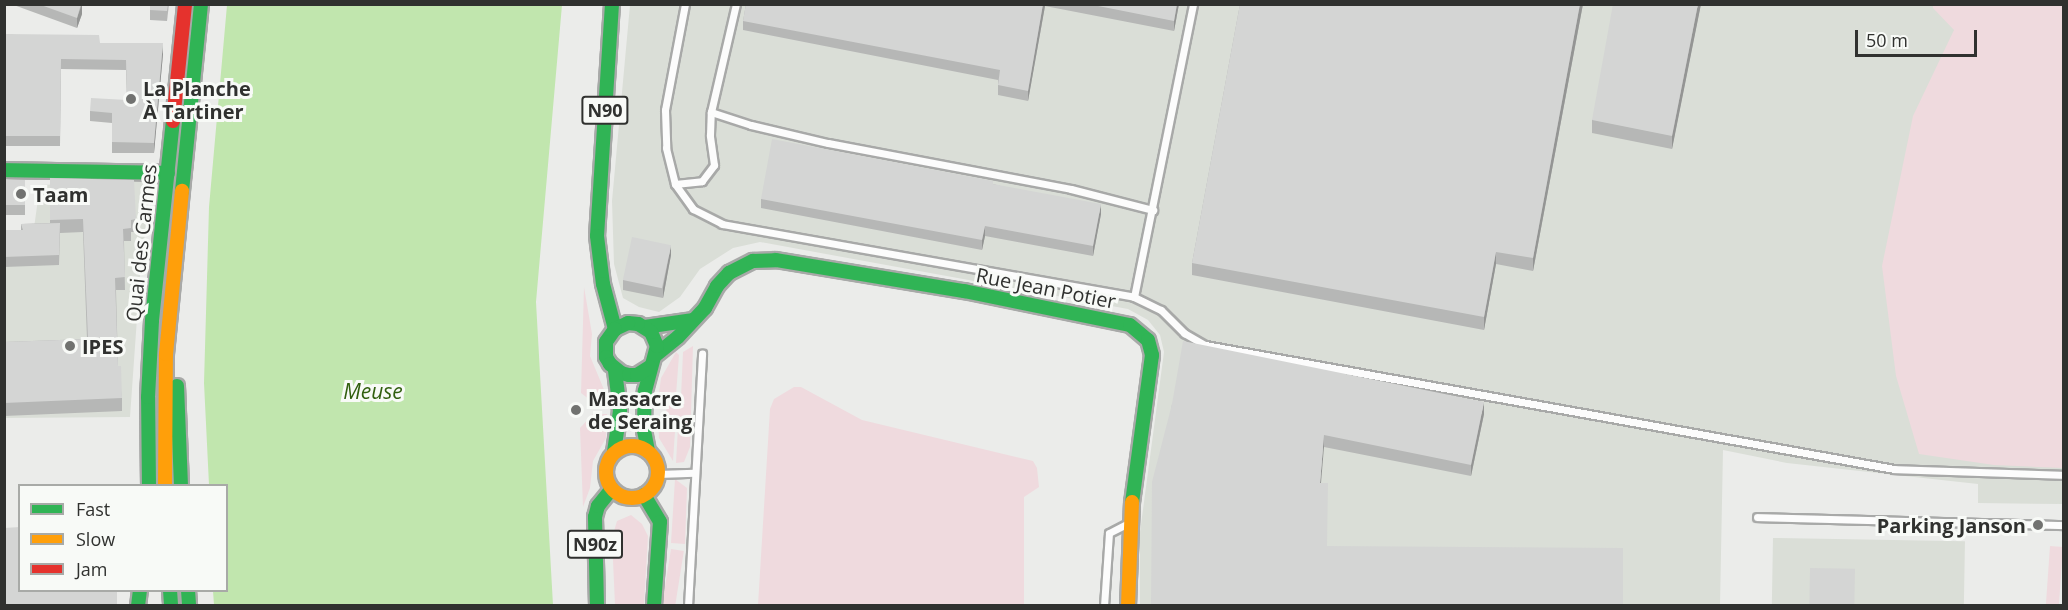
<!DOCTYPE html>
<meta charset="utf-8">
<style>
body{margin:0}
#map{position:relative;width:2068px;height:610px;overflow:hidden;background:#ebecea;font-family:"Open Sans",sans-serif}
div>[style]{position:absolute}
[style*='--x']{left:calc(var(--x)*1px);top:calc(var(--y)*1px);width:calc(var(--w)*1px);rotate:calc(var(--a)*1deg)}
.built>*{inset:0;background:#daded7;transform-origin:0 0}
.green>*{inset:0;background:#efdade;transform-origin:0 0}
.water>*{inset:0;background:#c1e6ae}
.roads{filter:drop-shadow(2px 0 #a8a9a8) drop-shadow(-2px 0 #a8a9a8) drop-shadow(0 2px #a8a9a8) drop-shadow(0 -2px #a8a9a8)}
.lane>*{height:7px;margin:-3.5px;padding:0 3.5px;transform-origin:3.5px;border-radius:3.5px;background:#fcfcfc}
.fast>*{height:14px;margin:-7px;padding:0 7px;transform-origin:7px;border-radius:7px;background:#30b455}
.slow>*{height:14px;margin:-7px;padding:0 7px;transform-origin:7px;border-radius:7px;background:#ff9f0a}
.slow>.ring{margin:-7px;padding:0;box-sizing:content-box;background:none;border:14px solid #ff9f0a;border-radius:50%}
.jam>*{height:14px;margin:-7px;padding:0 7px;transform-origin:7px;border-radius:7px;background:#e5322d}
.wall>*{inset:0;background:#b6b7b6;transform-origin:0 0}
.shaded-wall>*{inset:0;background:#949594}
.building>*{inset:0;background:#d4d5d4;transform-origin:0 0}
.dots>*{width:16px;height:16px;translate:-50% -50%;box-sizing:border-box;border:3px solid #f8faf7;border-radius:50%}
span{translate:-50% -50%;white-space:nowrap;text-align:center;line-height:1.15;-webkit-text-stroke:6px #f8faf7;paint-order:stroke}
.shield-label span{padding:2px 4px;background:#f8faf7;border:2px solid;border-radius:4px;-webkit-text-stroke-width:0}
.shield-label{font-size:18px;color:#30312f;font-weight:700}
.poi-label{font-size:20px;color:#30312f;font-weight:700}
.left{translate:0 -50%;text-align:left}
.right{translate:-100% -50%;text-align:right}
.street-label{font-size:20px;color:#30312f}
.water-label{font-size:21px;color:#315f0f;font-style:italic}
.frame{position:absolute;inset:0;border:6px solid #30312f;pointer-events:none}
.legend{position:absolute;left:18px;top:484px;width:210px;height:108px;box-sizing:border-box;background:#f8faf7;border:2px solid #a8aaa7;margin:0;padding:8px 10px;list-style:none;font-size:18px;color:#30312f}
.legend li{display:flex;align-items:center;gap:12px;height:30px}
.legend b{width:30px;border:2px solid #a8aaa7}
.scale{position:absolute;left:1855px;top:30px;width:122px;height:27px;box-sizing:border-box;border:3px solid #30312f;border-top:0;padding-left:8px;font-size:18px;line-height:21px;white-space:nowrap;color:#30312f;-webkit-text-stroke:4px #f8faf7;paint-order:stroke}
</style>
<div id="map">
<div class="built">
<i style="clip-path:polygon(630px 5px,2063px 5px,2063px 504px,1978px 503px,1978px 484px,1787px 463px,1723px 450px,1720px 605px,1140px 605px,1140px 532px,1164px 352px,1160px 335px,1148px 320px,1128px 309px,760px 242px,733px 248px,700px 269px,680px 297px,659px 312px,639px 307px,623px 298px,614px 264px,612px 201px)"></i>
<i style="clip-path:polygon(151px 181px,140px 276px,130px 417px,5px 418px,4px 235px,33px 235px,40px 185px)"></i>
<i style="left:1773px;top:538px;width:192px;height:68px;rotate:1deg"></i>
</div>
<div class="green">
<i style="clip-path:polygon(1933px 5px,2063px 5px,2063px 468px,1994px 465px,1919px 454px,1896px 376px,1882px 266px,1913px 116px,1954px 30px,1933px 8px)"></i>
<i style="clip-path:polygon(584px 287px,592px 334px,590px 356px,605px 392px,606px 407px,592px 407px,590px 400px,581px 393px)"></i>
<i style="clip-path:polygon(693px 346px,690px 447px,684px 462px,676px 463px,678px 427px,669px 420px,666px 412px,667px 407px,681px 397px,683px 352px)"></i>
<i style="clip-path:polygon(676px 352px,679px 355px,676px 395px,662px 408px,657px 408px,661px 378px)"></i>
<i style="clip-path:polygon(794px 387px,801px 387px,862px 420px,1033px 461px,1037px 468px,1039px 487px,1024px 497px,1024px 605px,758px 605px,770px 409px,774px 399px)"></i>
<i style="clip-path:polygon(593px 414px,607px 414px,606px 438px,593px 461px,590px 488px,583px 507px,580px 428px)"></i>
<i style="clip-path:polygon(658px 417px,663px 417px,675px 431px,673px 461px,659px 438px)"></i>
<i style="clip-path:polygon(675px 479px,687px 488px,685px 544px,671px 543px)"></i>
<i style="clip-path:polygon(631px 515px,642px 524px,648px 536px,644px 605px,615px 605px,612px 538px,617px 521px)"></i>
<i style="left:2050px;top:546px;width:13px;height:59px;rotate:4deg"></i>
<i style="left:671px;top:549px;width:13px;height:56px;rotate:9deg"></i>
</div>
<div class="water">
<i style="clip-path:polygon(227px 5px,562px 5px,536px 302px,553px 605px,214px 605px,213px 591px,226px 590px,226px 486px,209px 485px,204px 383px,209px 207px)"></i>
</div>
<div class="roads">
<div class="lane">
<i style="--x:685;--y:4;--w:108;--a:100.7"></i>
<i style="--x:665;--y:110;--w:38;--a:88"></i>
<i style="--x:666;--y:148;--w:37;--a:76"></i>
<i style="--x:675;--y:184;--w:31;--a:54"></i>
<i style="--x:693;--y:209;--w:33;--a:27"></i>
<i style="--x:722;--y:224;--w:418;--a:10"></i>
<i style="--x:1134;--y:297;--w:299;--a:-78.6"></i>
<i style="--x:711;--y:112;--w:42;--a:18"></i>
<i style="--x:751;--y:125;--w:79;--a:13.2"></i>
<i style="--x:828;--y:143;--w:247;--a:10.7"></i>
<i style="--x:1071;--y:189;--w:85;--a:14.4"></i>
<i style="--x:675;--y:184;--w:27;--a:-6"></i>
<i style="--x:702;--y:181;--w:20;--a:-53"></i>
<i style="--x:714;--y:165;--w:30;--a:-98"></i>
<i style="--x:710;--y:135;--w:23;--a:-88"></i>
<i style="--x:711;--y:112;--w:111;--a:-77"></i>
<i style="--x:1134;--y:297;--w:30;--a:26"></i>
<i style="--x:1161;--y:310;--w:33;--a:45"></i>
<i style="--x:1184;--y:333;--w:24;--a:30"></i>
<i style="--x:1205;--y:345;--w:700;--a:10.2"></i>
<i style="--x:1894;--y:469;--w:170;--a:2"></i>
<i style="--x:658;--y:474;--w:36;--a:-2"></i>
<i style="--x:1757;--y:517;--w:307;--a:1.5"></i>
<i style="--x:688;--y:606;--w:253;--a:-86.8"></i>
<i style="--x:1104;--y:606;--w:73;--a:-86.1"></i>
<i style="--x:1109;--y:533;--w:20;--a:-27"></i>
</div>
<div class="fast">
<i style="--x:612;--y:4;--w:232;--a:93.7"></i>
<i style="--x:597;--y:236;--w:48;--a:82.9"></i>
<i style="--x:603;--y:284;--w:47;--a:75.1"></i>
<i style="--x:4;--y:170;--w:164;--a:1"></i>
<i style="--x:182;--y:191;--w:188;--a:-84.2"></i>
<i style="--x:645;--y:327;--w:49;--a:-8.3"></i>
<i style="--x:657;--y:354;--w:27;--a:-39"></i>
<i style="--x:678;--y:337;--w:40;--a:-47"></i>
<i style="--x:705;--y:308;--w:25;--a:-61"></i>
<i style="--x:717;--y:286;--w:18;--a:-47"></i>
<i style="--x:729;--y:273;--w:27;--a:-27"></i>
<i style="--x:753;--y:261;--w:23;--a:-2"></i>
<i style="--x:776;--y:260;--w:191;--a:9.4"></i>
<i style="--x:964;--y:291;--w:169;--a:11.6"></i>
<i style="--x:1130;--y:325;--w:23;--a:40"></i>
<i style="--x:1148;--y:340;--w:16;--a:75"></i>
<i style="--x:1152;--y:355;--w:148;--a:97.7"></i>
<i style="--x:177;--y:386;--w:100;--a:87.7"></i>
<i style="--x:648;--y:451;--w:21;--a:-101"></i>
<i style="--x:644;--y:430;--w:39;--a:-89"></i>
<i style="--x:645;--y:391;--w:47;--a:-75.1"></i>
<i style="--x:657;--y:346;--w:15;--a:-113"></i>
<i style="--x:651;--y:332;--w:15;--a:-148"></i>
<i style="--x:638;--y:324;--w:10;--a:-174"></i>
<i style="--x:628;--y:323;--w:14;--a:155"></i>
<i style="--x:615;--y:329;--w:16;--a:125"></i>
<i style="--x:606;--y:342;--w:15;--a:90"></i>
<i style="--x:606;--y:357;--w:8;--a:60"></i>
<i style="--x:610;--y:364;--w:14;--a:39"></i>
<i style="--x:621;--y:373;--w:8;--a:14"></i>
<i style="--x:629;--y:375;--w:8;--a:0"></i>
<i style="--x:637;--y:375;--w:15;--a:-32"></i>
<i style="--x:614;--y:452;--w:41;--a:-81.7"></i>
<i style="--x:620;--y:411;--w:41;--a:-97"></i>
<i style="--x:149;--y:486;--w:89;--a:-90.6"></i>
<i style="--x:148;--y:397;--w:77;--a:-87"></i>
<i style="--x:152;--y:320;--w:200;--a:-84"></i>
<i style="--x:644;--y:495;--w:31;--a:59"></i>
<i style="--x:660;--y:522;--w:84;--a:94.1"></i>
<i style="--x:170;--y:590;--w:16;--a:86"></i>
<i style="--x:188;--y:590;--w:16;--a:86"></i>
<i style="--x:138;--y:606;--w:16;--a:-83"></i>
<i style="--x:597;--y:606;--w:89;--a:-91.3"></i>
<i style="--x:595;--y:517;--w:11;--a:-75"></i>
<i style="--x:598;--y:506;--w:22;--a:-51"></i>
</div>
<div class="slow">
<i class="ring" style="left:606px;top:446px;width:38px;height:38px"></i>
<i style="--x:165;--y:486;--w:132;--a:-89.6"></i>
<i style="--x:166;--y:354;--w:164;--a:-84.4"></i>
<i style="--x:1128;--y:606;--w:104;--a:-87.8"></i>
</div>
<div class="jam">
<i style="--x:173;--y:121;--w:118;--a:-84.1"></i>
</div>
</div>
<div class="wall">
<i style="clip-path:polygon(11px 4px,82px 4px,82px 14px,77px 28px)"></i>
<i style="clip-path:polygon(150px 4px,169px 4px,167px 21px,150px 20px)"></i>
<i style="clip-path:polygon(746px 4px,1179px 4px,1174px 31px,1045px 6px,1028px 101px,998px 95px,998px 80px,743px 30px,743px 21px)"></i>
<i style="clip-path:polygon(1240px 4px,1583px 4px,1533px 271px,1496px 264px,1484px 330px,1192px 275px,1192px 263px)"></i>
<i style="clip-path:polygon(1701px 4px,1672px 149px,1592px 133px,1592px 120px)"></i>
<i style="clip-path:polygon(5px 34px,100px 43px,163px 54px,154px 153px,112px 153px,112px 123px,90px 121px,90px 111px,127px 100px,126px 70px,61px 69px,60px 146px,4px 146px)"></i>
<i style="clip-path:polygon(50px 178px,136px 219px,136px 232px,131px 232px,131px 241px,124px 241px,125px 290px,116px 290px,118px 366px,122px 398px,122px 411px,4px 416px,4px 342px,87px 339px,83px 232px,60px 233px,59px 265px,4px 267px,4px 230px,21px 230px,21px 224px,50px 223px)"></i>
<i style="left:4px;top:180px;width:21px;height:35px"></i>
<i style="clip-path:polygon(993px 184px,1101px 214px,1093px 256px,985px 236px,982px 250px,761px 208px,761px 199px)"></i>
<i style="clip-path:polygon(671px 255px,663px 298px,623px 290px,623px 280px)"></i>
<i style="clip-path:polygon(1172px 404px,1484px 414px,1471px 476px,1324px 447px,1151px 606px)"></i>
</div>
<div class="shaded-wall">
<i style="clip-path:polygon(82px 4px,82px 14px,77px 28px,77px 18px)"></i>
<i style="clip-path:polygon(1043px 4px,1045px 4px,1045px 6px,1028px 101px,1028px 91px)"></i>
<i style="clip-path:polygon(1177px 4px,1179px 4px,1174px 31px,1174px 21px)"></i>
<i style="clip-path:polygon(1580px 4px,1583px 4px,1533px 271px,1533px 258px)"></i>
<i style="clip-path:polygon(1698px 4px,1701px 4px,1672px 149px,1672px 136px)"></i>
<i style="clip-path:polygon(163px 43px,163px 54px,154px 153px,154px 143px)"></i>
<i style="clip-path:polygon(1101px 204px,1101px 214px,1093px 256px,1093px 246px)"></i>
<i style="clip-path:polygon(985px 226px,985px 236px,982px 250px,982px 240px)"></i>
<i style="clip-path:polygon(671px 245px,671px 255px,663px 298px,663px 288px)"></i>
<i style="clip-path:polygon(1496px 252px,1496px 264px,1484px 330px,1484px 317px)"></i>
<i style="clip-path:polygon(1484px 402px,1484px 414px,1471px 476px,1471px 465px)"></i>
<i style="clip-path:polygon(1324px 435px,1324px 447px,1320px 495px,1320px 483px)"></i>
</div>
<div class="building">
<i style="clip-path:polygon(38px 4px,81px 4px,77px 18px)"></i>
<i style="clip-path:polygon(150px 4px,168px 4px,167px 11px,150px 10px)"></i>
<i style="clip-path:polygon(746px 4px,1043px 4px,1028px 91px,998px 85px,1000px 70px,743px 21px)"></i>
<i style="clip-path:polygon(1088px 4px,1177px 4px,1174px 21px)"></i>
<i style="clip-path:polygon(1240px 4px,1580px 4px,1533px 258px,1496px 252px,1484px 317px,1192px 263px)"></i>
<i style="clip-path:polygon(1613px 4px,1698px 4px,1672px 136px,1592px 120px)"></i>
<i style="clip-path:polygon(5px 34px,99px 35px,100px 43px,163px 43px,154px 143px,112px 142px,112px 113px,90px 111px,91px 98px,127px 100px,126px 60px,61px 59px,60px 136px,4px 136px)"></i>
<i style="clip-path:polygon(772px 139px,993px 181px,993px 184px,1101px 204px,1093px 246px,985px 226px,982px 240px,761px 199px)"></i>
<i style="clip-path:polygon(50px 178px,134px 180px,136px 219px,131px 220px,131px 228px,123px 229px,125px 277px,115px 278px,118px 366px,121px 366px,122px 398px,4px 403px,4px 342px,88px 339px,83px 219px,50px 220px)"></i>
<i style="left:4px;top:180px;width:21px;height:25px"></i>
<i style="clip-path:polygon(60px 223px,59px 255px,4px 257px,4px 230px,23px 230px,21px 224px)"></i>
<i style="left:632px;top:237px;width:40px;height:44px;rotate:12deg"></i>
<i style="clip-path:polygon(1183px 341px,1484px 402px,1471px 465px,1324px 435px,1320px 483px,1328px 483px,1327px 546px,1623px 548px,1623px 606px,1151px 606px,1152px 482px,1172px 404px)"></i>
<i style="clip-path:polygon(20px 527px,20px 591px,117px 591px,117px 606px,4px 606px,4px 528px)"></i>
<i style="left:1810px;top:568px;width:45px;height:38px;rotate:1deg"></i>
</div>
<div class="dots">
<i style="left:131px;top:99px;background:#717270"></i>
<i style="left:21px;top:194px;background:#717270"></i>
<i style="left:70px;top:346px;background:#717270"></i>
<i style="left:576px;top:410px;background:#717270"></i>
<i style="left:2038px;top:525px;background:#717270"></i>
</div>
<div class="shield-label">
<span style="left:605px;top:110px">N90</span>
<span style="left:595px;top:544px">N90z</span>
</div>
<div class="poi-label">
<span class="left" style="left:143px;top:100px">La Planche<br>À Tartiner</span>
<span class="left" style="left:33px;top:194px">Taam</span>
<span class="left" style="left:82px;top:346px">IPES</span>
<span class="left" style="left:588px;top:410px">Massacre<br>de Seraing</span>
<span class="right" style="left:2026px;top:525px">Parking Janson</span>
</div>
<div class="street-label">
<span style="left:141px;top:243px;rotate:-84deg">Quai des Carmes</span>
<span style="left:1046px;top:288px;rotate:11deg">Rue Jean Potier</span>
</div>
<div class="water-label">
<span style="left:373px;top:391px">Meuse</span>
</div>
<div class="frame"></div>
<ul class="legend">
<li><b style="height:8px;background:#30b455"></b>Fast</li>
<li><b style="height:8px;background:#ff9f0a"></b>Slow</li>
<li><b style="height:8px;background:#e5322d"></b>Jam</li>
</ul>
<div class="scale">50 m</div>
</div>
